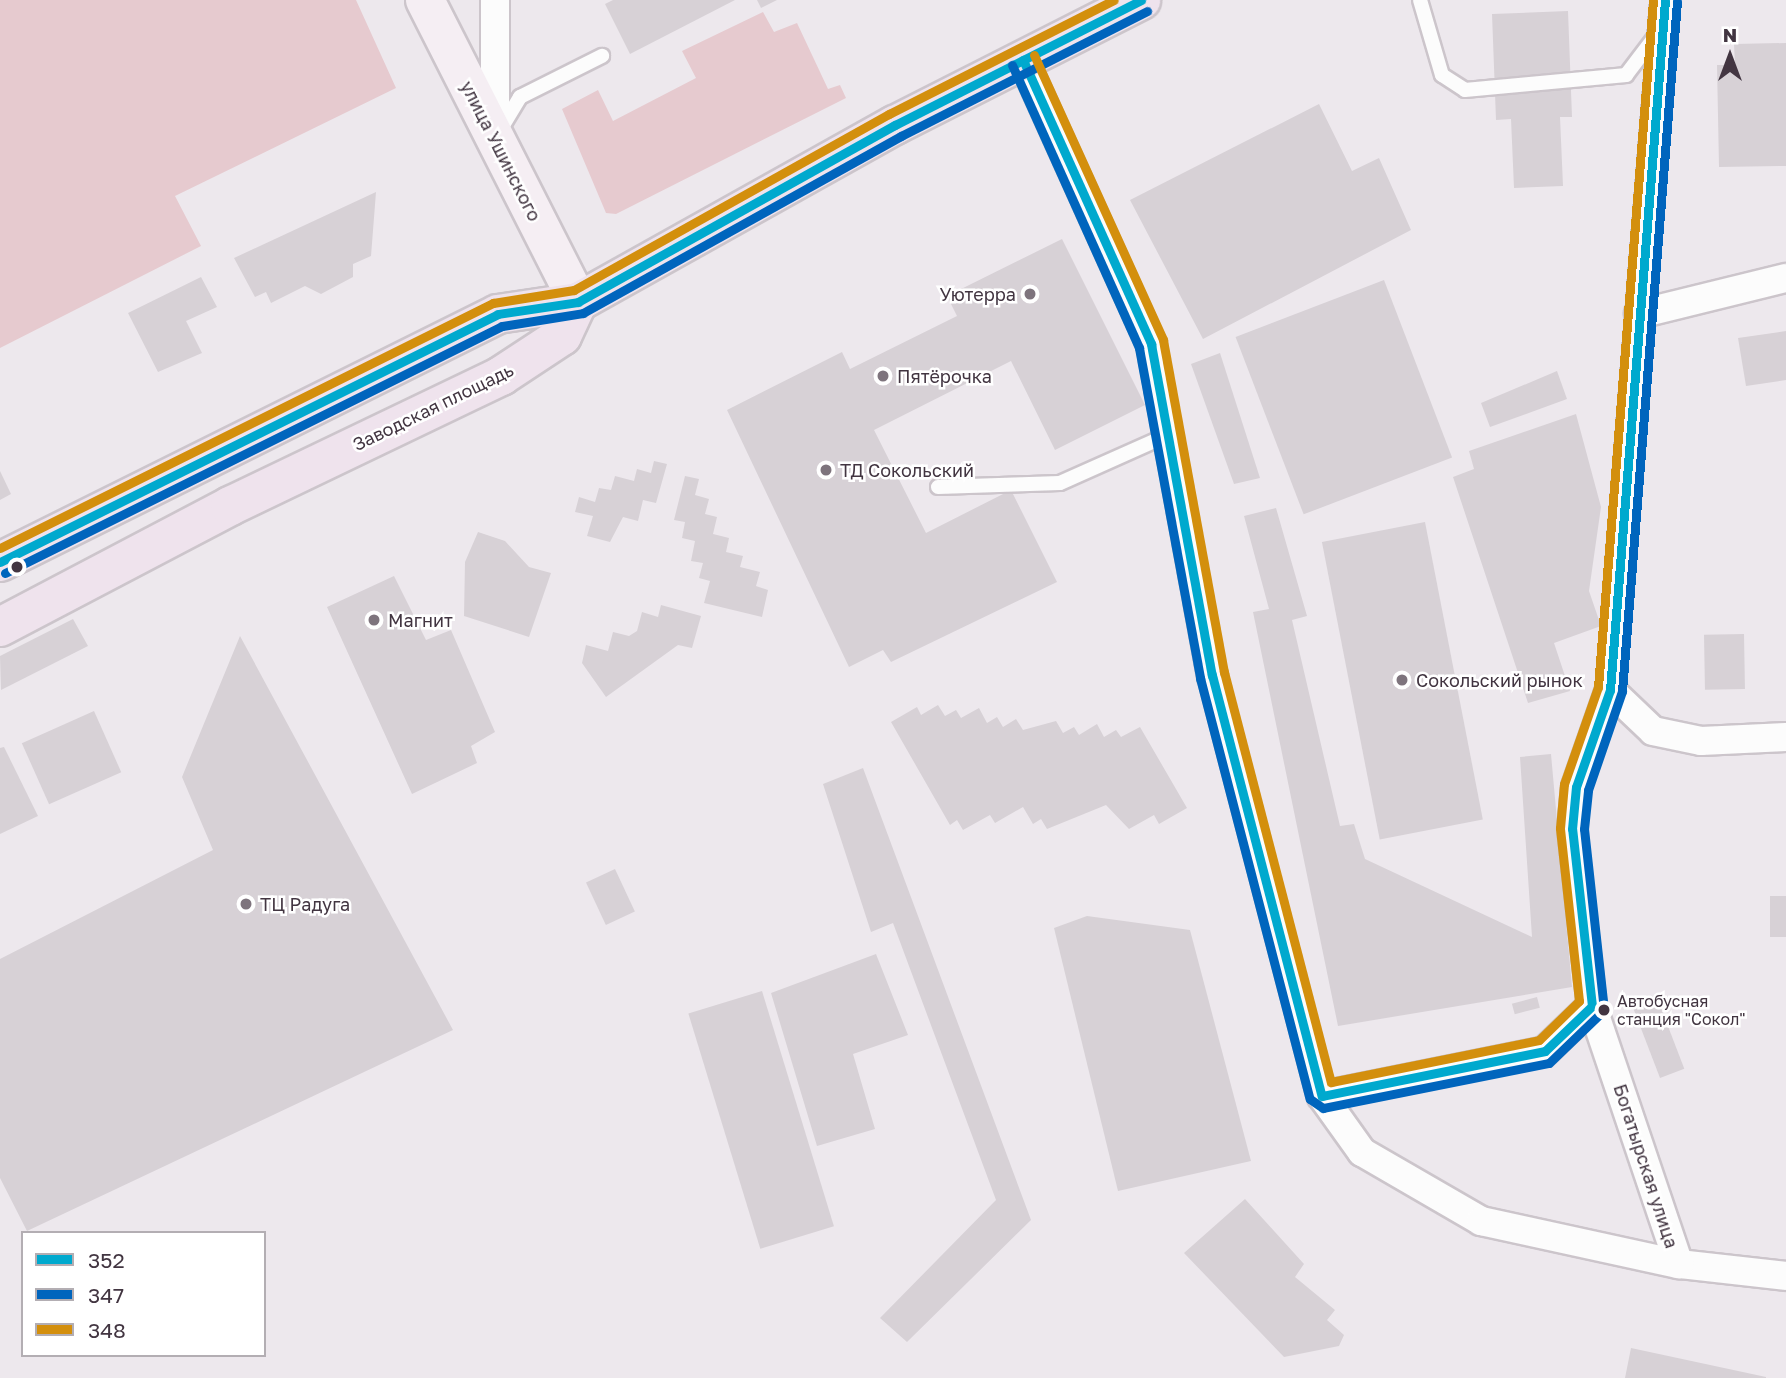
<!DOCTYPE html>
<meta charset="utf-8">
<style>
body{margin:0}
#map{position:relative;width:1786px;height:1378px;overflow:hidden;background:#ede8ed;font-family:"Golos Text",sans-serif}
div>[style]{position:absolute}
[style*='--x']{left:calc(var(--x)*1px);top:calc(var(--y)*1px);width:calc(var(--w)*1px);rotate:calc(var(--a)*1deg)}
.green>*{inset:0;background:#e6cacf}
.building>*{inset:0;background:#d7d1d6;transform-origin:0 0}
.roads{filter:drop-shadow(2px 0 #ccc5cb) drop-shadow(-2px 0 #ccc5cb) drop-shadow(0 2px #ccc5cb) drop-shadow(0 -2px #ccc5cb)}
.lane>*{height:14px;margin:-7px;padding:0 7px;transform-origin:7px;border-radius:7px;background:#fcfcfc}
.street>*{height:28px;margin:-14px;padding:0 14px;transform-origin:14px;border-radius:14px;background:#fcfcfc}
.secondary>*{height:38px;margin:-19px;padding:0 19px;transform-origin:19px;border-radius:19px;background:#f5eef3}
.primary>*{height:38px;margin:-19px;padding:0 19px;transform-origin:19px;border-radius:19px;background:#efe3ed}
.bus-1>*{height:9px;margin:-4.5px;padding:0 4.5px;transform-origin:4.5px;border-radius:4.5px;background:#00a9ce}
.bus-2>*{height:9px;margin:-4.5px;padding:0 4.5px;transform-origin:4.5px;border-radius:4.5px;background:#0065bd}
.bus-3>*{height:9px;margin:-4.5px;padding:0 4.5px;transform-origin:4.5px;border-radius:4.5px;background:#d38f0d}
.dots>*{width:19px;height:19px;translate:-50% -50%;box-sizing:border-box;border:4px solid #fff;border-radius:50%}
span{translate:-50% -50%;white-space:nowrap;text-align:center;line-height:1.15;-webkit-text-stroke:5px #fff;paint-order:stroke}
.bus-label{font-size:16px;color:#423541}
.left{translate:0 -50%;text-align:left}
.street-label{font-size:18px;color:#423541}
.poi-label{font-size:18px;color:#423541}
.right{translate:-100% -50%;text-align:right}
.legend{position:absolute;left:21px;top:1231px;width:245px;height:126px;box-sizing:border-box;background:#fff;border:2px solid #b3aeb3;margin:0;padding:9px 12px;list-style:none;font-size:21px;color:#423541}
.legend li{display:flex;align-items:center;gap:14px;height:35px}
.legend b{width:35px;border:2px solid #b3aeb3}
.north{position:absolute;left:1695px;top:21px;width:70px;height:70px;-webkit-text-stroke:5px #fff;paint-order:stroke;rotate:0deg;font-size:19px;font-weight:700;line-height:28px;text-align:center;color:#423541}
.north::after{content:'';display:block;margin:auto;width:24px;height:32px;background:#423541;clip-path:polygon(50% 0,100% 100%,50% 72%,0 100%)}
</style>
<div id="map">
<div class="green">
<i style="clip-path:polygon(0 0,356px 0,396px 88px,175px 196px,201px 246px,0 348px)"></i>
<i style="clip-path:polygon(763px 12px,774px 32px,797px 23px,828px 89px,840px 85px,846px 98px,616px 214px,606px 213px,562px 109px,598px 90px,613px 121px,696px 78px,682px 51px)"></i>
</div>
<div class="building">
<i style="clip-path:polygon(613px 0,735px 0,630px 54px,605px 4px)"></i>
<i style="clip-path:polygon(757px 0,777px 0,761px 8px)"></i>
<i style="clip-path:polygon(1568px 11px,1572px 117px,1560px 117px,1563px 186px,1514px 188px,1511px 119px,1496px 120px,1492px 14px)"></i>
<i style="clip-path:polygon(1786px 43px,1786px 166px,1719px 167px,1717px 65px,1735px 65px,1734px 44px)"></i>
<i style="clip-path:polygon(1319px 104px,1352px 171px,1379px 158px,1411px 230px,1203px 339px,1130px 200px)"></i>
<i style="clip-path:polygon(376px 192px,371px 256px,353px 264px,353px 277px,321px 294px,305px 286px,271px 303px,266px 292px,255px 297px,234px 258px)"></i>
<i style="clip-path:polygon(1062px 239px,1145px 405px,1055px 450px,1011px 361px,874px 430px,926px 533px,1011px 490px,1057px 582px,891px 662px,883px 650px,849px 667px,727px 410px,842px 352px,850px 369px,957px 316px,947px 296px)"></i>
<i style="clip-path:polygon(201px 277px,217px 307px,186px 321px,202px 353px,158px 372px,128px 313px)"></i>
<i style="left:1384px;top:280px;width:190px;height:159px;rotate:69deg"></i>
<i style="clip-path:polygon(1786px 331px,1786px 380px,1746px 386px,1738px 338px)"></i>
<i style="clip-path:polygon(1220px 353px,1260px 478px,1234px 484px,1191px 364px)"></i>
<i style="clip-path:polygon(1557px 371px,1567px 399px,1490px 427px,1481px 403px)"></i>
<i style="clip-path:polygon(1576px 414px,1601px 507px,1589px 591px,1601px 626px,1554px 643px,1570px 691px,1528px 703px,1453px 477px,1474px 469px,1469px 451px)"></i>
<i style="clip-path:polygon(654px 461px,667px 464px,656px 503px,643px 500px,638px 521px,623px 517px,610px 542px,587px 536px,593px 516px,575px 512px,579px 497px,595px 502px,599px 488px,611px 490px,615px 476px,634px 481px,637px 469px,651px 473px)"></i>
<i style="clip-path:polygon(0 471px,11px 494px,0 500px)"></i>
<i style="clip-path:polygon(685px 476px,699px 479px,695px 495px,709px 499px,705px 514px,717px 517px,713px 534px,729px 538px,726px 552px,743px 556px,740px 567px,760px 572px,756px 586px,768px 590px,762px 617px,704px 603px,710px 581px,699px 578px,703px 563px,691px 561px,695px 541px,682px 538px,685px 522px,674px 520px)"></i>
<i style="clip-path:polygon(1276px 508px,1307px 616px,1292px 620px,1340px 826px,1354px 824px,1365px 859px,1532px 937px,1520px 757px,1551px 754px,1572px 987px,1338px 1026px,1253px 612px,1269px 609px,1244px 516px)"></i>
<i style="left:1425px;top:522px;width:303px;height:105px;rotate:79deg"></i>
<i style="clip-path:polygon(478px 532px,505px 541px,529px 567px,551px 573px,529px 637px,464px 616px,465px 562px)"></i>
<i style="clip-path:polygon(394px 576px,426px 640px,451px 630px,495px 732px,471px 746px,477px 763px,412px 794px,327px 607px)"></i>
<i style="clip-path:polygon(661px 605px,701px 616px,692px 648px,678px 645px,606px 697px,582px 663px,586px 645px,608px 651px,613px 632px,629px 636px,637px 631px,642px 612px,658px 617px)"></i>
<i style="clip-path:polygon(73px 619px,88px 646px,1px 690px,0 656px)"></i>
<i style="left:1744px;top:634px;width:55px;height:40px;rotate:89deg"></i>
<i style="clip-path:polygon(240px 636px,453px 1030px,27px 1231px,0 1178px,0 959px,213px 850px,182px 777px)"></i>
<i style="clip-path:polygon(938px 705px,945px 716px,956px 710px,961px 718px,979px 708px,987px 723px,997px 717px,1003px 727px,1016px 719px,1023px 730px,1056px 721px,1063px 733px,1074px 727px,1079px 735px,1097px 724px,1104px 737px,1116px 730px,1121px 737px,1140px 727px,1187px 808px,1159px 824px,1154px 815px,1129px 829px,1106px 805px,1047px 829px,1041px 819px,1033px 824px,1023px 807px,995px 823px,990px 815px,963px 830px,957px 820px,950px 825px,891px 722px,917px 707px,921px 715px)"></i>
<i style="left:94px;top:711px;width:67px;height:79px;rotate:66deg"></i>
<i style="clip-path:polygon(4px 747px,38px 816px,0 834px,0 748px)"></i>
<i style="clip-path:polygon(863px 768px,1031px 1220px,907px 1342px,880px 1318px,996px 1200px,893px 923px,871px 932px,823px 784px)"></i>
<i style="left:615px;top:869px;width:47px;height:32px;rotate:65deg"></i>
<i style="left:1786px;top:896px;width:41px;height:16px;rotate:90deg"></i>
<i style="clip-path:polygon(1087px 916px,1190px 930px,1251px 1161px,1118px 1191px,1054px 928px)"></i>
<i style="clip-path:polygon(876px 954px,908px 1035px,853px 1054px,875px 1129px,817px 1146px,771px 993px)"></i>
<i style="left:762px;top:991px;width:246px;height:77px;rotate:73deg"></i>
<i style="left:1656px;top:995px;width:79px;height:26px;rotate:69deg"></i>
<i style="left:1537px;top:997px;width:11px;height:26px;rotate:75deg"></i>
<i style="clip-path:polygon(1245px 1199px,1304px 1264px,1295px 1277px,1335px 1310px,1327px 1320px,1344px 1335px,1339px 1346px,1284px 1357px,1184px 1253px)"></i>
<i style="clip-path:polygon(1631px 1348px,1766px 1377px,1766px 1378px,1625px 1378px)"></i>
</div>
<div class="roads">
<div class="lane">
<i style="--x:1420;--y:0;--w:78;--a:73.7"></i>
<i style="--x:1442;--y:75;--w:27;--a:33"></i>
<i style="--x:1465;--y:90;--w:162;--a:-5.3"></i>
<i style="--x:1626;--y:75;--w:53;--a:-52.7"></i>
<i style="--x:499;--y:132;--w:41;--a:-59"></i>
<i style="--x:520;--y:97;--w:92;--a:-26.6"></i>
<i style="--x:938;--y:487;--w:122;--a:-1.9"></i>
<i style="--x:1060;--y:483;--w:120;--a:-24"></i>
</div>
<div class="street">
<i style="--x:495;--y:0;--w:133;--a:90"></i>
<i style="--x:1665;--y:0;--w:692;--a:94.56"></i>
<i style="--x:1610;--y:690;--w:103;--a:109.3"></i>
<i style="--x:1576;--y:787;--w:42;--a:95.4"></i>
<i style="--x:1572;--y:829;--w:178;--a:83.6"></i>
<i style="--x:1592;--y:1006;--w:272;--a:71.4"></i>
<i style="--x:1679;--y:1264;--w:108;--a:6.4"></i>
<i style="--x:1023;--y:60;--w:312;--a:65.7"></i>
<i style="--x:1151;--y:344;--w:337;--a:79.6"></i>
<i style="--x:1212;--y:675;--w:435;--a:75.4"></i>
<i style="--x:1322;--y:1096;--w:227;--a:-11.4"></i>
<i style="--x:1545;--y:1051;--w:65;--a:-43.8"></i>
<i style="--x:1639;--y:314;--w:151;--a:-13.8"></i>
<i style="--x:1610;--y:690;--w:59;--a:43.6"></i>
<i style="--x:1653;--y:731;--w:49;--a:11.8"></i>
<i style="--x:1701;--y:741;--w:85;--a:-2.7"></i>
<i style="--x:1322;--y:1096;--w:69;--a:54.5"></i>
<i style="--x:1362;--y:1152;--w:138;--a:30.1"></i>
<i style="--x:1481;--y:1221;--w:203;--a:12.3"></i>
</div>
<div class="secondary">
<i style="--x:425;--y:0;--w:339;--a:63.1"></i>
</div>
<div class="primary">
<i style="--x:0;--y:562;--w:556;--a:-26.47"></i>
<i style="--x:498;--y:314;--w:81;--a:-8.5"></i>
<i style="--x:578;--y:302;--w:363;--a:-29.2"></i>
<i style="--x:895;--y:125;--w:276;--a:-26.9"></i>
<i style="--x:0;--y:627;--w:260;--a:-27.7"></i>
<i style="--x:230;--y:506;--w:301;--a:-25.6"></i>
<i style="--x:501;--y:376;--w:73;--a:-33.3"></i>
<i style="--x:562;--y:336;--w:38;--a:-65"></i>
</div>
</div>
<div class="bus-1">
<i style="--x:1023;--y:60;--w:312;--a:65.7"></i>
<i style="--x:1151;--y:344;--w:337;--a:79.6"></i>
<i style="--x:1212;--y:675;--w:435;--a:75.4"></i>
<i style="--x:1322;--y:1096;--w:227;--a:-11.4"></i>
<i style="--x:1545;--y:1051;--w:65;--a:-43.8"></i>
<i style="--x:1592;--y:1006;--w:178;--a:-96.4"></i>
<i style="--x:1572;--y:829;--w:42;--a:-84.6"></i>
<i style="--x:1576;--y:787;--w:103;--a:-70.7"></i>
<i style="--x:1610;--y:690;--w:692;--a:-85.44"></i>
<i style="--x:0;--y:562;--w:556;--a:-26.47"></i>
<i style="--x:498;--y:314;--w:81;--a:-8.5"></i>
<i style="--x:578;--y:302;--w:363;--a:-29.2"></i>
<i style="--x:895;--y:125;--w:276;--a:-26.9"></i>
</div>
<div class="bus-2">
<i style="--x:1012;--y:65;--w:310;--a:65.8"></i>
<i style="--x:1139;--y:348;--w:336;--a:79.5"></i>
<i style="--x:1200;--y:678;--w:435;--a:75.4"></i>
<i style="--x:1310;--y:1099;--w:16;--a:35"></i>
<i style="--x:1323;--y:1108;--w:230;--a:-11.3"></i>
<i style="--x:1549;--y:1063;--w:76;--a:-43.9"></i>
<i style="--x:1604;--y:1010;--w:182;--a:-96.3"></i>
<i style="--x:1584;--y:829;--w:39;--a:-84"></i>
<i style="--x:1588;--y:790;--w:105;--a:-71"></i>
<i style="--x:1622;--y:691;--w:692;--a:-85.44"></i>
<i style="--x:5;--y:573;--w:555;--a:-26.43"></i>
<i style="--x:502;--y:326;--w:82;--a:-9.1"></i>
<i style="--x:583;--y:313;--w:364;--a:-29.1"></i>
<i style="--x:901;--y:136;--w:276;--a:-26.9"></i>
</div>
<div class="bus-3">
<i style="--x:1034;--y:55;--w:313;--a:65.6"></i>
<i style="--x:1163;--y:340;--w:338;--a:79.6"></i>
<i style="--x:1224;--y:672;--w:424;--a:75.4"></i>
<i style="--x:1331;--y:1082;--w:212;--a:-11.4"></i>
<i style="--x:1539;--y:1040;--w:56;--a:-44.3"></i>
<i style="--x:1579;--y:1001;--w:174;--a:-96.3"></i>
<i style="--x:1560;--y:828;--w:44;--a:-84.8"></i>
<i style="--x:1564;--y:784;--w:103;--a:-70.7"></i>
<i style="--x:1598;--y:687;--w:689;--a:-85.42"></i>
<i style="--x:0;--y:548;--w:551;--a:-26.43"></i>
<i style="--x:493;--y:303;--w:82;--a:-9.1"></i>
<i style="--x:574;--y:290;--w:361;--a:-29.2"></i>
<i style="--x:889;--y:114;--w:252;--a:-26.9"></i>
</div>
<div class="dots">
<i style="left:1030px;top:294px;background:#7e747d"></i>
<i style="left:883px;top:376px;background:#7e747d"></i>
<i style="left:826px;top:470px;background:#7e747d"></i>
<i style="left:17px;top:567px;background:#423541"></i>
<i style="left:374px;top:620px;background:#7e747d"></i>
<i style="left:1402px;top:680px;background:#7e747d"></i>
<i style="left:246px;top:904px;background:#7e747d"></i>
<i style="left:1604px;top:1010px;background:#423541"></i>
</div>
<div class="bus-label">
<span class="left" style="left:1617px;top:1010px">Автобусная<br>станция "Сокол"</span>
</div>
<div class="street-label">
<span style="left:501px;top:151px;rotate:63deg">улица Ушинского</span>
<span style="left:433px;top:407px;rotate:-26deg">Заводская площадь</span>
<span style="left:1646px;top:1166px;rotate:72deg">Богатырская улица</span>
</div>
<div class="poi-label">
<span class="right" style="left:1016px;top:294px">Уютерра</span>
<span class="left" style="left:897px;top:376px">Пятёрочка</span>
<span class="left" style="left:840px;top:470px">ТД Сокольский</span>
<span class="left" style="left:388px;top:620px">Магнит</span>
<span class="left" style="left:1416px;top:680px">Сокольский рынок</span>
<span class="left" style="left:260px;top:904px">ТЦ Радуга</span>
</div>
<ul class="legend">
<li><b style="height:9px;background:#00a9ce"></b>352</li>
<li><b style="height:9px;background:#0065bd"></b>347</li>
<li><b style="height:9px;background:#d38f0d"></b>348</li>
</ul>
<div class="north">N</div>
</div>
